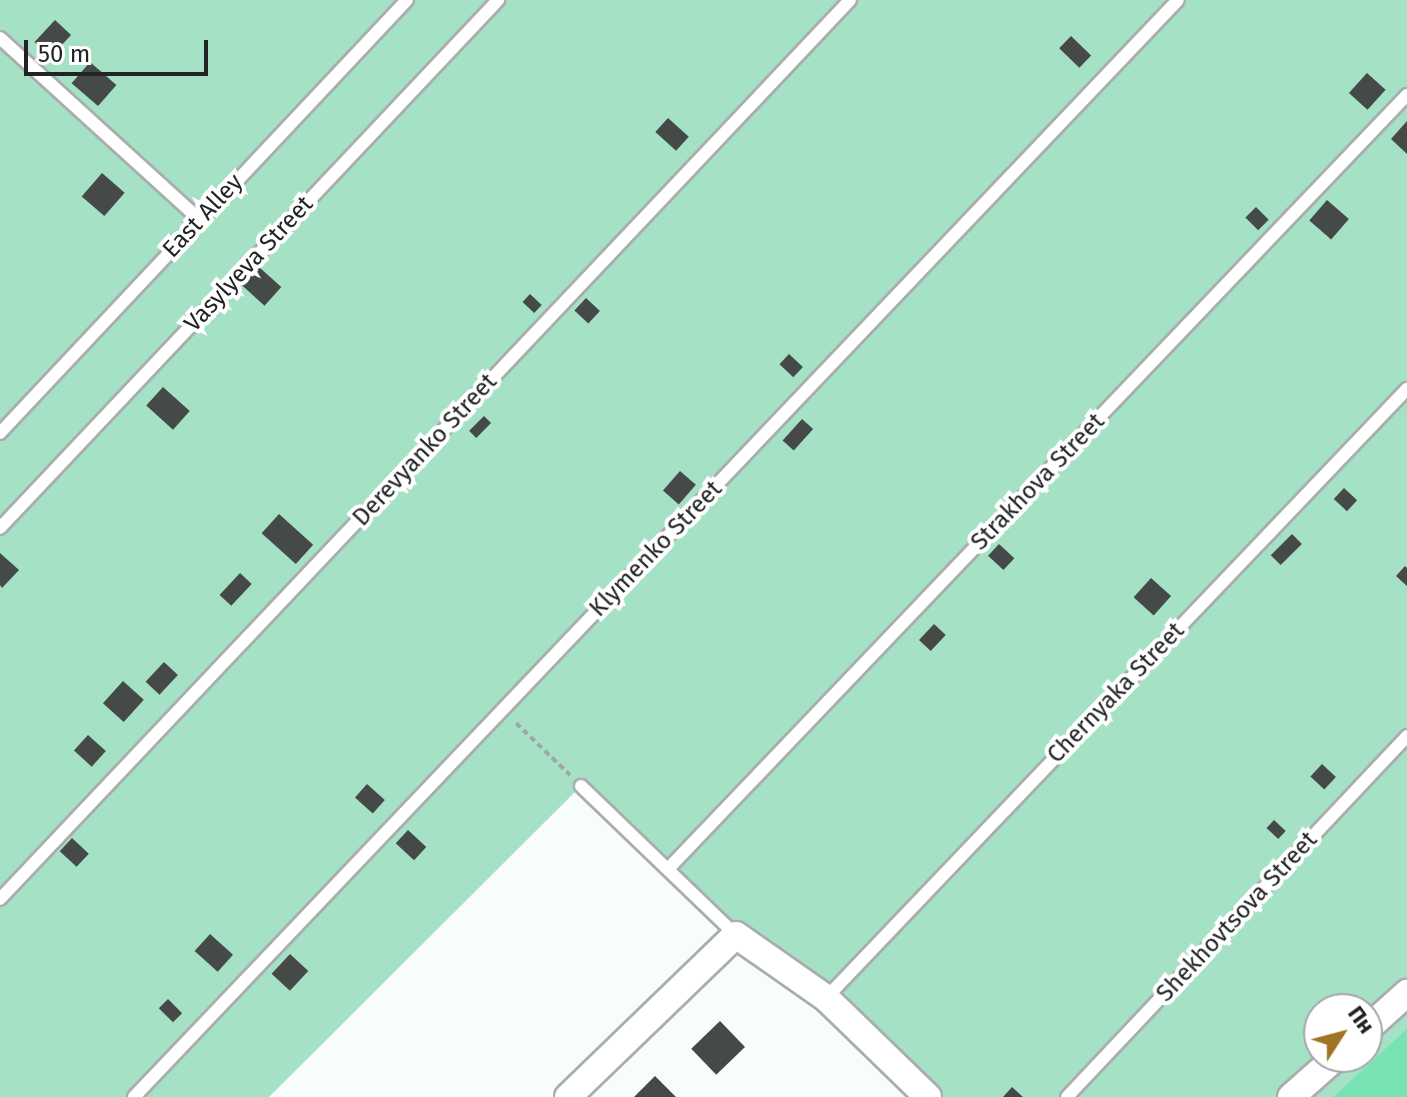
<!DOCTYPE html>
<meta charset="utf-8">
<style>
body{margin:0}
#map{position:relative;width:1407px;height:1097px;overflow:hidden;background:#f7fcfd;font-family:"Fira Sans",sans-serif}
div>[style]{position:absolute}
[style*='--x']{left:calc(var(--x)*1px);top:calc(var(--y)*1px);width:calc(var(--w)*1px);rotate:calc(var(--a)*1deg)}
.green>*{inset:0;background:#a5e1c4}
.forest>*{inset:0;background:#7ae3b4}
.building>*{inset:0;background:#454948;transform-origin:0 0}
.path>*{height:4px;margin-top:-2px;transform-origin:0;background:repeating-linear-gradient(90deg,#a2a6a7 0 6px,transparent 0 10px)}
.roads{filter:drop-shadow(2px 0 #a9adae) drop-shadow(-2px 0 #a9adae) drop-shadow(0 2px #a9adae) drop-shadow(0 -2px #a9adae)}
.lane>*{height:12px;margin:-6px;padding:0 6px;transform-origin:6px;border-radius:6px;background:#fff}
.street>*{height:26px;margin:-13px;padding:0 13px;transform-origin:13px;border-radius:13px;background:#fff}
span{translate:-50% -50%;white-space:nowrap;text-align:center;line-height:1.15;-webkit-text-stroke:8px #fff;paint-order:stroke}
.street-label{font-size:24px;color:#212324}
.north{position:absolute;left:1303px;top:993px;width:80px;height:80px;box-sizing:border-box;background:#fff;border:2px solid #a6a7a7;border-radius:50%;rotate:54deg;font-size:22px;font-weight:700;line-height:32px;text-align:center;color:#212324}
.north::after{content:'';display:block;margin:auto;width:28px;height:36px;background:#a07425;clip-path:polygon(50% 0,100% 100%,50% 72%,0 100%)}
.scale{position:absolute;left:24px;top:40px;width:184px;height:36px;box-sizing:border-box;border:4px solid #212324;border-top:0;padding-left:10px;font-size:24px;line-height:28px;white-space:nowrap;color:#212324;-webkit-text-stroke:6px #fff;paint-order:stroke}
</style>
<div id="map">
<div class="green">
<i style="clip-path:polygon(0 0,1407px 0,1407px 993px,1367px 1029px,1367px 1009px,1319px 1009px,1319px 1057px,1291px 1097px,928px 1097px,736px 935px,581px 786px,269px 1097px,0 1097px)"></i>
<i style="clip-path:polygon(1407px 996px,1407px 1097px,1293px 1097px,1338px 1057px,1367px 1057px,1367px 1031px)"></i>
</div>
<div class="forest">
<i style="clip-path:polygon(1407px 1029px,1407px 1097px,1333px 1097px)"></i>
</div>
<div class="building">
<i style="left:55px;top:20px;width:22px;height:30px;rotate:43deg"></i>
<i style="left:1071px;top:36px;width:28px;height:17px;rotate:44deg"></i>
<i style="left:90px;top:62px;width:35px;height:28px;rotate:41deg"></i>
<i style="left:1367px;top:73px;width:25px;height:27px;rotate:42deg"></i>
<i style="left:668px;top:118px;width:28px;height:19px;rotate:42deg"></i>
<i style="clip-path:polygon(1407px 121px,1407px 154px,1391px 139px)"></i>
<i style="left:102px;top:173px;width:30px;height:31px;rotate:41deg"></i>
<i style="left:1327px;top:200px;width:29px;height:27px;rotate:41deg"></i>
<i style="left:1256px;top:207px;width:18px;height:15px;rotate:45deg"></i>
<i style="left:259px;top:267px;width:30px;height:25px;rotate:42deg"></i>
<i style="left:530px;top:294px;width:16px;height:11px;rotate:43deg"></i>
<i style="left:586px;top:298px;width:19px;height:17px;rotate:43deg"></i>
<i style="left:789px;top:354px;width:19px;height:14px;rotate:43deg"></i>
<i style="left:163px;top:387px;width:36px;height:25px;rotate:42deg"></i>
<i style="left:484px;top:416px;width:10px;height:21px;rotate:45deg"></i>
<i style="left:802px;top:419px;width:15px;height:29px;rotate:42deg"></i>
<i style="left:680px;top:471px;width:21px;height:26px;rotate:41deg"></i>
<i style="left:1344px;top:488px;width:18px;height:15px;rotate:43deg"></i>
<i style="left:279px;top:514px;width:46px;height:26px;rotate:42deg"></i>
<i style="left:1292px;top:534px;width:14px;height:30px;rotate:45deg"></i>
<i style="left:999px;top:544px;width:21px;height:16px;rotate:43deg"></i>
<i style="clip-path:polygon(0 553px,19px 570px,2px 588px,0 585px)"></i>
<i style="clip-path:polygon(1405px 566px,1407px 568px,1407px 586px,1396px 576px)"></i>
<i style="left:240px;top:573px;width:16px;height:30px;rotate:43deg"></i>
<i style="left:1151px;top:578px;width:27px;height:26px;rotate:42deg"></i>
<i style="left:934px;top:624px;width:16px;height:22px;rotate:43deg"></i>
<i style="left:164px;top:662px;width:19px;height:27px;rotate:43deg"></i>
<i style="left:123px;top:681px;width:28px;height:30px;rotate:42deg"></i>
<i style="left:88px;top:735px;width:24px;height:21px;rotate:42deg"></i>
<i style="left:1322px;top:764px;width:19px;height:17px;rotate:43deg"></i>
<i style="left:367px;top:784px;width:24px;height:18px;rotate:42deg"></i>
<i style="left:1274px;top:820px;width:16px;height:11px;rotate:43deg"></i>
<i style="left:408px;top:830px;width:25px;height:18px;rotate:43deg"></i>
<i style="left:72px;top:838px;width:23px;height:18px;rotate:43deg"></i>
<i style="left:210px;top:934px;width:31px;height:23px;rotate:42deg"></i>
<i style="left:290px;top:954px;width:25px;height:27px;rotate:43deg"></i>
<i style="left:168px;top:999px;width:20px;height:13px;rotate:45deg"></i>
<i style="left:720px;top:1021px;width:36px;height:40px;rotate:46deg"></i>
<i style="clip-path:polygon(655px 1076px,676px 1097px,634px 1097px)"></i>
<i style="clip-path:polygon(1012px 1087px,1023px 1097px,1003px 1097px)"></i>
</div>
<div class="path">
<i style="--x:516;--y:723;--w:75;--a:43.9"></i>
</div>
<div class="roads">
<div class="lane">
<i style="--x:0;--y:38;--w:270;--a:42.3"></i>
<i style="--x:0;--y:433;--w:594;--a:-46.77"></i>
<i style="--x:0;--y:528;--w:726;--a:-46.67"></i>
<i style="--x:581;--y:786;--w:215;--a:43.9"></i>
<i style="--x:668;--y:869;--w:1070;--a:-46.33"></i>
<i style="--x:0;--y:899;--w:1237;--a:-46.6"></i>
<i style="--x:826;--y:998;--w:842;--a:-46.35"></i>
<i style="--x:134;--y:1097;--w:1514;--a:-46.42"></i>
<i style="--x:1067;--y:1097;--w:496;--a:-46.7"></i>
</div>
<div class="street">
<i style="--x:1367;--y:1029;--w:54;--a:-42"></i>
<i style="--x:568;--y:1097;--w:233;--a:-44"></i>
<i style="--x:736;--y:935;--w:110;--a:35"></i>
<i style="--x:826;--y:998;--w:142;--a:44.1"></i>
<i style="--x:1291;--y:1097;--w:60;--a:-41.6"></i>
</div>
</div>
<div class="street-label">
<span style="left:203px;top:216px;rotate:-47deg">East Alley</span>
<span style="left:249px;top:264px;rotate:-47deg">Vasylyeva Street</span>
<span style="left:425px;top:450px;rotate:-47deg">Derevyanko Street</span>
<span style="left:1038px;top:482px;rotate:-46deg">Strakhova Street</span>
<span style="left:656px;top:549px;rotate:-46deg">Klymenko Street</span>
<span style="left:1116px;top:693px;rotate:-46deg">Chernyaka Street</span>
<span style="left:1237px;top:917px;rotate:-47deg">Shekhovtsova Street</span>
</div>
<div class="north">Пн</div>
<div class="scale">50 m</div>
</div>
